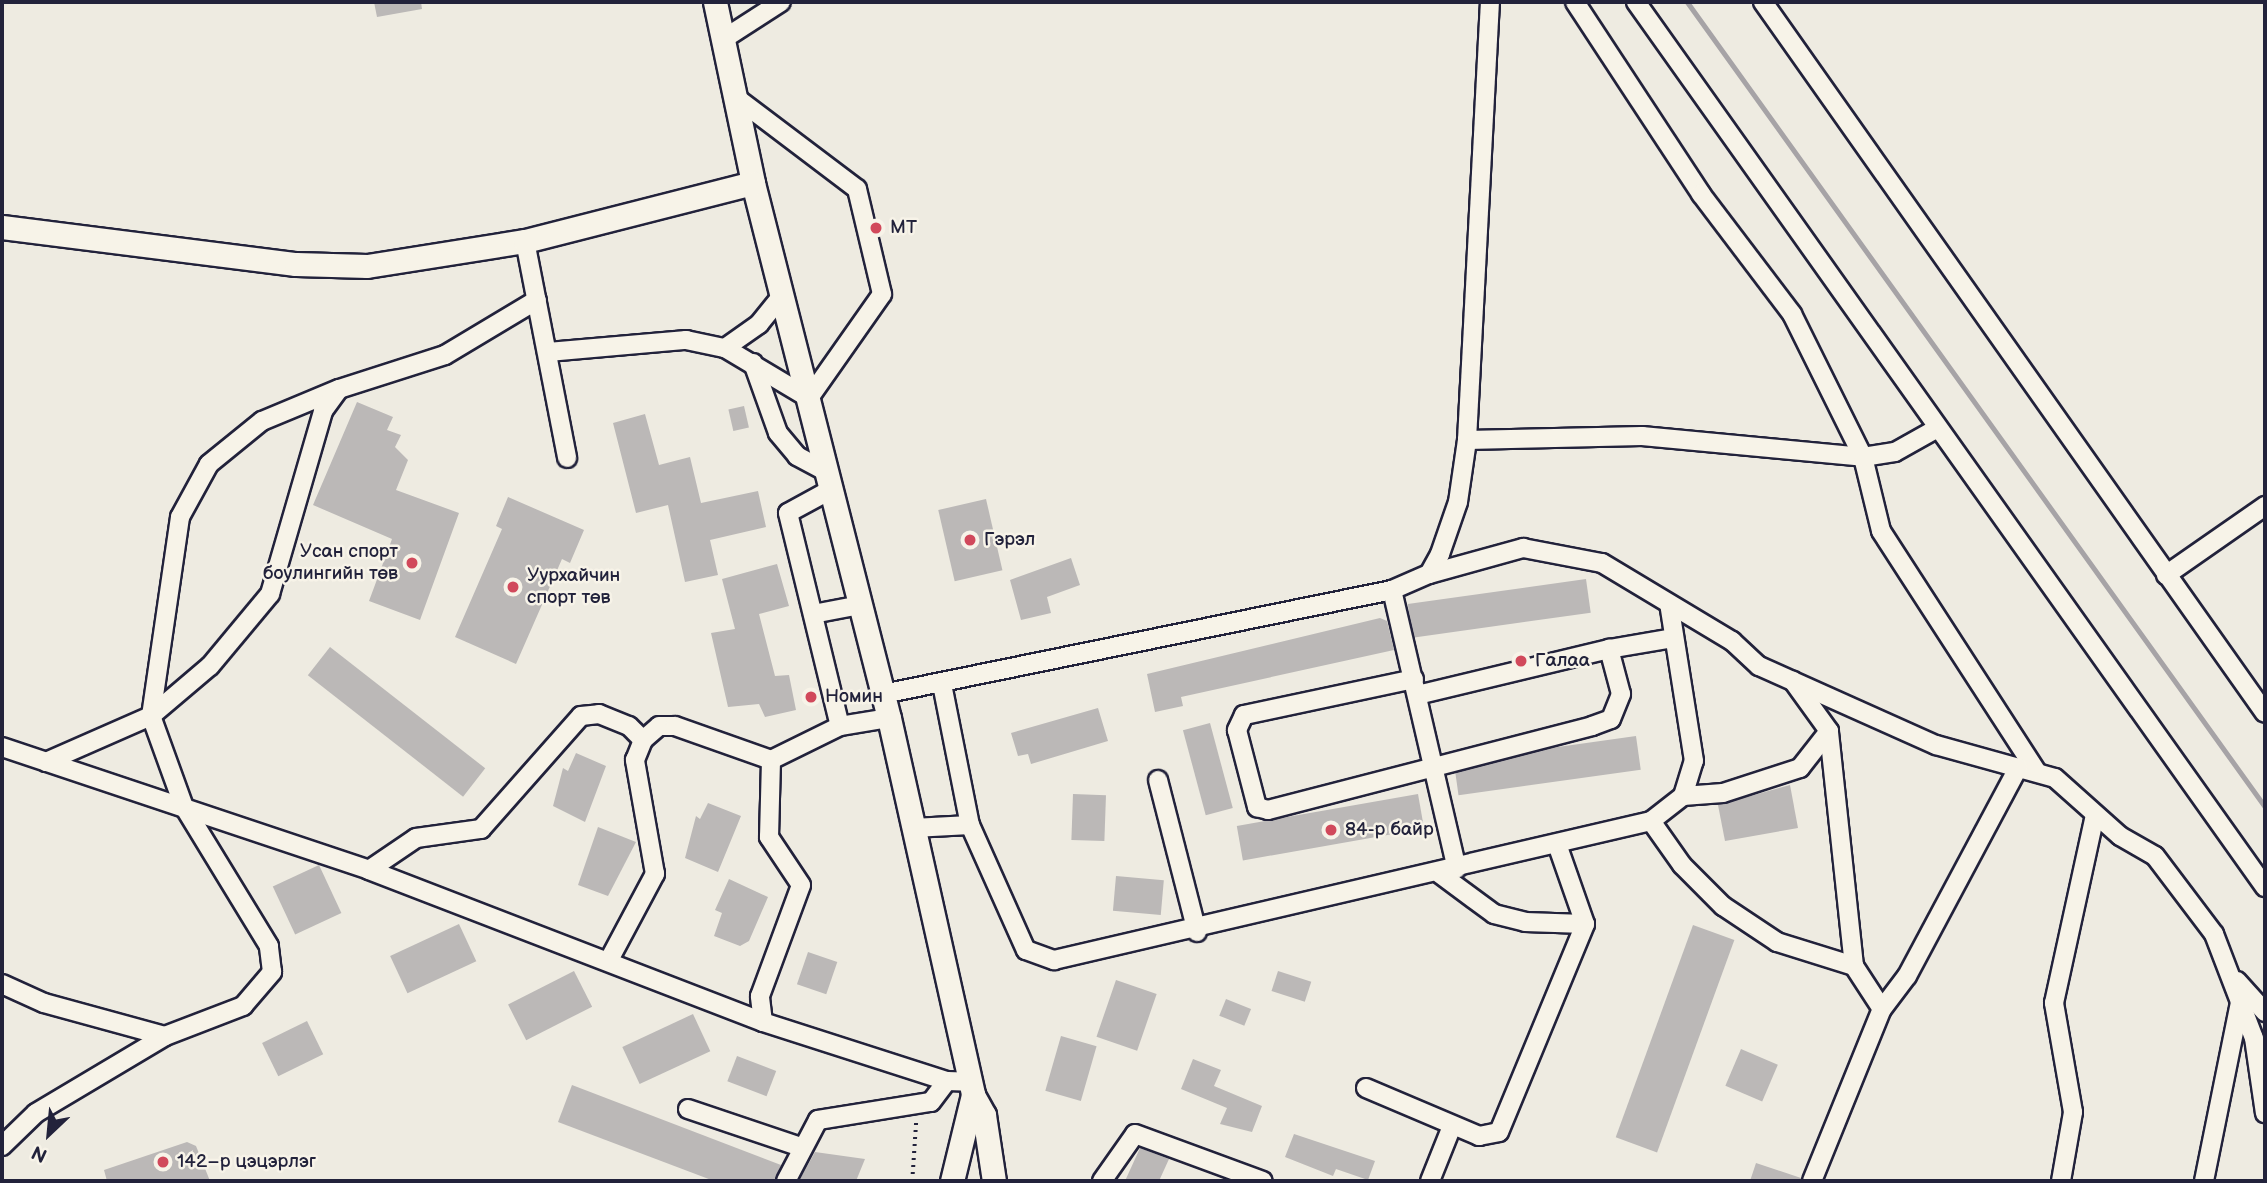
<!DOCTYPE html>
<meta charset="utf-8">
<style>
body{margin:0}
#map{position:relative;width:2267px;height:1183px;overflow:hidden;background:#eeebe1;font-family:"Balsamiq Sans",sans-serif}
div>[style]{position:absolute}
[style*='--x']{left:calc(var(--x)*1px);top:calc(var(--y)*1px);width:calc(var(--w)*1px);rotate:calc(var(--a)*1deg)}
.stream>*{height:5px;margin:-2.5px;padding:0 2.5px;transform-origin:2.5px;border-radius:2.5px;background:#a6a3a6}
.building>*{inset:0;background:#bbb8b7;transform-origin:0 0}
.path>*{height:3.5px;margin-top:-1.75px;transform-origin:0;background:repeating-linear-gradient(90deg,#22223b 0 2px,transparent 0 7px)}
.roads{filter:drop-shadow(2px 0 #22223b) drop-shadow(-2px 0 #22223b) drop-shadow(0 2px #22223b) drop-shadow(0 -2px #22223b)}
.minor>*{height:18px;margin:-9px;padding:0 9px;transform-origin:9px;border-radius:9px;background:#f7f3e8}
.major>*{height:23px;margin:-11.5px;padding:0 11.5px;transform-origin:11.5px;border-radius:11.5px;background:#f7f3e8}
.dots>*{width:19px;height:19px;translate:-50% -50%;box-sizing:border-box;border:4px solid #f7f3e8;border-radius:50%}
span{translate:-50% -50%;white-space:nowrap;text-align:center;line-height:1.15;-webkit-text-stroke:5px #f7f3e8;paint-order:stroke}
.poi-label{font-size:19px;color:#22223b}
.left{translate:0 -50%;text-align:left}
.right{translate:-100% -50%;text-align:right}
.frame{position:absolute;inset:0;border:4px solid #22223b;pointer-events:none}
.north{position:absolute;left:14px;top:1099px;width:70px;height:70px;-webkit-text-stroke:5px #f7f3e8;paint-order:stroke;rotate:206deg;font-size:19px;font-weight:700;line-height:28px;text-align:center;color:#22223b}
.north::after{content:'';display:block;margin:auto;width:24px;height:32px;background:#22223b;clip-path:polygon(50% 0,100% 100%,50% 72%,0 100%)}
</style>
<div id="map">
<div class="stream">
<i style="--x:1687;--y:2;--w:991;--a:54.32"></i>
</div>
<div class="building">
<i style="clip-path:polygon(374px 2px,421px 2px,422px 9px,377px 17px)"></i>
<i style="clip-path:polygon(357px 402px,393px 417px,387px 430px,401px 435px,395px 447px,408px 460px,396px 490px,459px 513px,420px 620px,369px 601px,392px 539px,313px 505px)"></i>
<i style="left:744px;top:406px;width:22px;height:16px;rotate:77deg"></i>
<i style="clip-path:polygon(645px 414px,659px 465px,690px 457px,701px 503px,758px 491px,766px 527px,710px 540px,718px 575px,685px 582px,668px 505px,636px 513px,613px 423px)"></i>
<i style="clip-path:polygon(508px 497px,584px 530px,570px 563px,562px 559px,516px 664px,455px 637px,502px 529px,496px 526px)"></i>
<i style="left:986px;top:499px;width:73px;height:49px;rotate:77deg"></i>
<i style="clip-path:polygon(1071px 558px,1080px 585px,1047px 597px,1051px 613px,1021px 620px,1010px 580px)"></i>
<i style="clip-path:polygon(777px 564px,789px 606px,759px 614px,775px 676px,789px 675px,796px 710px,765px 717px,759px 704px,728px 707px,711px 633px,735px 629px,722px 579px)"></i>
<i style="left:1586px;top:579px;width:34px;height:180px;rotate:82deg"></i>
<i style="clip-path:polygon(1380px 618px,1387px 621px,1394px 650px,1181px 697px,1183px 706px,1155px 712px,1147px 674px)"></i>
<i style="left:330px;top:647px;width:197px;height:36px;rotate:38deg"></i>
<i style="clip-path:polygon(1098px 708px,1108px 741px,1031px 764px,1028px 754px,1018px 756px,1011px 733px)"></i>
<i style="left:1210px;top:723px;width:88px;height:28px;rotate:75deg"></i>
<i style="left:1636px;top:736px;width:34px;height:184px;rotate:82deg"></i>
<i style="clip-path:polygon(576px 753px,606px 766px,585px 822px,553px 806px,563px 768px,568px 771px)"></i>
<i style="clip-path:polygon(1790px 785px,1798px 828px,1725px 841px,1718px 805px)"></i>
<i style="left:1073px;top:794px;width:33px;height:46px;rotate:2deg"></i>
<i style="left:1418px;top:794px;width:35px;height:184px;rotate:80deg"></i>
<i style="clip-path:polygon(708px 803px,741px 816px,718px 872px,685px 858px,696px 816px,700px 819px)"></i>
<i style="clip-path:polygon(598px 827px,636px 842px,608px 896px,578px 885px)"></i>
<i style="left:319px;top:865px;width:53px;height:51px;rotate:65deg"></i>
<i style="left:1116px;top:876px;width:48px;height:35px;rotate:5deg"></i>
<i style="clip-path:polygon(729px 879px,768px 897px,749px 941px,740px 946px,714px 936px,722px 913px,715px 910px)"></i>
<i style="left:459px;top:924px;width:41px;height:76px;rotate:65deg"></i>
<i style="left:1693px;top:925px;width:44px;height:226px;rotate:20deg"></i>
<i style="left:808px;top:952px;width:31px;height:34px;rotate:19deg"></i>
<i style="left:574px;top:971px;width:40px;height:74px;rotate:63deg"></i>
<i style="left:1278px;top:971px;width:35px;height:21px;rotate:18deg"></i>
<i style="left:1116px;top:980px;width:43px;height:60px;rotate:19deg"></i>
<i style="left:1226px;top:999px;width:27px;height:18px;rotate:22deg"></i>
<i style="left:693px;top:1014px;width:41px;height:78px;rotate:65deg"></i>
<i style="left:307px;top:1021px;width:37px;height:50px;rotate:64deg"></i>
<i style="left:1061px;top:1036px;width:37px;height:57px;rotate:16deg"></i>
<i style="left:1741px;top:1049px;width:40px;height:40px;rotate:23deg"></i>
<i style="left:737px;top:1056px;width:42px;height:27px;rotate:21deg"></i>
<i style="clip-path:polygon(1193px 1059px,1221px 1070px,1214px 1086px,1262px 1106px,1252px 1132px,1220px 1124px,1227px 1108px,1181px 1089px)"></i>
<i style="clip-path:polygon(572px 1085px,781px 1165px,775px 1181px,714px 1181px,558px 1122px)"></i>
<i style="clip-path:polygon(1294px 1134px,1375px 1161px,1368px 1180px,1336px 1169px,1333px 1176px,1285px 1157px)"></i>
<i style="clip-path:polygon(187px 1142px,196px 1146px,210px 1181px,107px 1181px,104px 1170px)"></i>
<i style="clip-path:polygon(1140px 1148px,1169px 1159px,1159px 1181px,1125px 1181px)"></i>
<i style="clip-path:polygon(815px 1152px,865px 1159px,856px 1181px,799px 1181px)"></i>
<i style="clip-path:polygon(1756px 1163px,1801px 1178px,1801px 1181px,1750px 1181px)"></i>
</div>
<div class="path">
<i style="--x:912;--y:1181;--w:60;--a:-86.2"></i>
</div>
<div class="roads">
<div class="minor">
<i style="--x:1575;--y:2;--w:230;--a:56.7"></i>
<i style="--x:1701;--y:194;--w:151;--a:52.8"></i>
<i style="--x:1792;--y:314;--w:160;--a:63.6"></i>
<i style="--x:1863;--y:457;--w:76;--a:76.3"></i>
<i style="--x:1881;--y:531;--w:286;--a:57.1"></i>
<i style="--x:1636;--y:2;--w:1086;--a:54.6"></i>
<i style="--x:1763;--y:2;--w:870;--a:54.78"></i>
<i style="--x:722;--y:40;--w:70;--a:-32.8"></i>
<i style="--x:525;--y:241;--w:221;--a:79"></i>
<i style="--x:725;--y:348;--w:42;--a:-35.2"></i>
<i style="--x:759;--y:324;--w:36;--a:-51"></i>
<i style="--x:548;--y:352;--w:139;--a:-5"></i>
<i style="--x:686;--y:340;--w:40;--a:12"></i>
<i style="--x:725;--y:348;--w:98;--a:30.8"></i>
<i style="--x:809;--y:398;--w:127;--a:-54.9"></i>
<i style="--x:882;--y:294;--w:108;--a:-103.4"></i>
<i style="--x:857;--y:189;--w:154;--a:-142.9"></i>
<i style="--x:753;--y:363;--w:74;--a:70.3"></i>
<i style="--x:778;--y:433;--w:30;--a:50"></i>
<i style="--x:797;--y:456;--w:34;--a:28"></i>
<i style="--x:1467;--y:440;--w:439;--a:-87"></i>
<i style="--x:832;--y:489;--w:50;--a:151.4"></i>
<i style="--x:788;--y:513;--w:219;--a:76.3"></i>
<i style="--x:1429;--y:574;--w:98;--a:-15.5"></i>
<i style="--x:1523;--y:548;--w:80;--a:10.8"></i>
<i style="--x:1602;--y:563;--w:152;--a:31"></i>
<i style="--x:1732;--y:641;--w:37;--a:43"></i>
<i style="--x:1759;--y:666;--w:194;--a:24.1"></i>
<i style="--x:1936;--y:745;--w:123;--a:15.5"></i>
<i style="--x:2055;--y:778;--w:87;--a:41.7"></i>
<i style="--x:2120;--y:836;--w:40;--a:29.7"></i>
<i style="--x:2155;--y:856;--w:98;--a:52.9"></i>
<i style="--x:2214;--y:934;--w:111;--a:69"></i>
<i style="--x:2254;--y:1038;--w:76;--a:81.7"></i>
<i style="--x:2166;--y:575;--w:121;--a:-34.9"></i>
<i style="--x:1392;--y:590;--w:286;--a:76.9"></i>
<i style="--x:813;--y:614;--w:48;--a:-10.8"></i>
<i style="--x:1609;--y:649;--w:66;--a:-9.6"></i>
<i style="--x:1414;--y:679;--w:174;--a:168"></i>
<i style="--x:1244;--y:715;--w:17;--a:115"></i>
<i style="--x:1237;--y:730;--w:80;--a:75.4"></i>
<i style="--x:1257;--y:807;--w:11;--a:15"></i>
<i style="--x:1268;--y:810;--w:335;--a:-14.5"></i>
<i style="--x:1592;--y:726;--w:20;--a:-20"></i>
<i style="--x:1611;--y:719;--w:27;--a:-68"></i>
<i style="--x:1621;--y:694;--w:47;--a:-104.9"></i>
<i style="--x:1609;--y:649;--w:196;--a:166.5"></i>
<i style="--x:942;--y:684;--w:144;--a:78.8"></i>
<i style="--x:883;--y:694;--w:520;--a:-11.55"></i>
<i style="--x:1392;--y:590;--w:40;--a:-23.4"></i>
<i style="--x:1429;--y:574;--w:23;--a:-61"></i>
<i style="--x:1440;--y:554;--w:55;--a:-70.9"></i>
<i style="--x:1458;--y:502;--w:63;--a:-81.7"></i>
<i style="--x:1467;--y:440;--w:175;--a:-1.3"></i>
<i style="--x:1642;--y:436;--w:222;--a:5.4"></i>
<i style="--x:1863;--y:457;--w:32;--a:-9"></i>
<i style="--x:1895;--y:452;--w:47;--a:-29.3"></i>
<i style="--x:2;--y:747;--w:387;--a:18.5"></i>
<i style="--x:369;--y:870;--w:422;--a:21.1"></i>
<i style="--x:763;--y:1022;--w:193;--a:17.8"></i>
<i style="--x:947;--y:1081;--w:23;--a:2"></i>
<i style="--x:46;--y:762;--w:115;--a:-23.7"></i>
<i style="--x:151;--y:716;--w:201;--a:-81.7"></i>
<i style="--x:180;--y:517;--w:60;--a:-61.3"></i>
<i style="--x:209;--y:464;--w:68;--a:-39.1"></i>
<i style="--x:262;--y:421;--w:83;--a:-22.6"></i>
<i style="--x:1158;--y:780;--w:157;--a:75.6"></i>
<i style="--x:1683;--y:796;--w:40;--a:-4.3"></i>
<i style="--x:1723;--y:793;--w:81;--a:-18"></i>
<i style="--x:1800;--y:768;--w:47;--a:-51.9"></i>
<i style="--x:1651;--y:821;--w:54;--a:54.8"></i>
<i style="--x:1682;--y:865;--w:58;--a:45"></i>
<i style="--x:1723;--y:906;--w:65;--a:33.7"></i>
<i style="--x:1777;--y:942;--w:81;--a:17.3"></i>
<i style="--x:1854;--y:966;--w:236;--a:-96.1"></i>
<i style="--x:1829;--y:731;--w:62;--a:-125.8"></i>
<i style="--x:913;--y:828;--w:57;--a:-3"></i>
<i style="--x:970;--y:825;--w:137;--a:65.9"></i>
<i style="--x:1026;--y:950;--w:30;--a:20"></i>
<i style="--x:1054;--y:960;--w:613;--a:-13.11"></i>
<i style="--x:1651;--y:821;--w:41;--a:-38"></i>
<i style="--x:1683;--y:796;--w:37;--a:-73"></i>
<i style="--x:1694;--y:761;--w:159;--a:-99"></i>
<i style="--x:369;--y:870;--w:57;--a:-34.2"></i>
<i style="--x:416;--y:838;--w:66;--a:-7.9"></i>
<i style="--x:481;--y:829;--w:151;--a:-48.5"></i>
<i style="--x:581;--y:716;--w:18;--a:-6"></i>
<i style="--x:599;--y:714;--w:32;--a:22"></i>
<i style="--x:629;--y:726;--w:20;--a:45"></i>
<i style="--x:1440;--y:874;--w:67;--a:36.5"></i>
<i style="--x:1494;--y:914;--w:32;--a:14"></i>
<i style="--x:1525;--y:922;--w:60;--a:1.9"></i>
<i style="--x:609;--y:960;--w:98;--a:-61.9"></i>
<i style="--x:655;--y:874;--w:116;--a:-100"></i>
<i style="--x:635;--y:760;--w:22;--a:-68"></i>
<i style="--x:643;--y:740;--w:21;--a:-41"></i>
<i style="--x:659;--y:726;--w:16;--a:0"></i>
<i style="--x:675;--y:726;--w:102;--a:19.5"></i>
<i style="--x:1854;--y:966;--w:51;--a:56.9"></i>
<i style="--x:1882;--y:1009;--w:41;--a:-52.9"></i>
<i style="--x:1907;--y:976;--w:236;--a:-61.9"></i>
<i style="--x:2237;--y:981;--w:42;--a:47.9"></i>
<i style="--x:2;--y:984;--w:46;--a:24.3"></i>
<i style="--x:44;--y:1003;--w:125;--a:15.3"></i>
<i style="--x:763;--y:1022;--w:26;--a:-97"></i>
<i style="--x:760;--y:996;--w:118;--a:-69.7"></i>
<i style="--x:801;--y:885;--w:58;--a:-123.7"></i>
<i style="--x:769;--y:837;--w:77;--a:-88.5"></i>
<i style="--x:771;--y:760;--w:77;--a:-26.2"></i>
<i style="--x:840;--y:726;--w:50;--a:-9.3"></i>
<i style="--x:1366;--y:1088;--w:123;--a:23"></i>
<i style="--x:1479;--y:1136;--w:20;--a:-11"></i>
<i style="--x:1499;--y:1132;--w:225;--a:-67.5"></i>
<i style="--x:1585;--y:924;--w:85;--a:-109.3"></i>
<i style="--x:688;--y:1109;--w:119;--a:18.6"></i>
<i style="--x:2;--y:1146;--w:47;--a:-44.1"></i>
<i style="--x:36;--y:1113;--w:150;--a:-30.8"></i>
<i style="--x:165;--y:1036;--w:84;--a:-21"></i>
<i style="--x:243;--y:1006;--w:45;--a:-49.5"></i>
<i style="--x:272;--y:972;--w:26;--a:-97"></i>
<i style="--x:269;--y:946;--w:163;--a:-121.4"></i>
<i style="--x:184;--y:807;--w:97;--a:-109.9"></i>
<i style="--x:151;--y:716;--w:77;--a:-40.3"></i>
<i style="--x:210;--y:666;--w:94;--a:-50.2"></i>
<i style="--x:270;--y:594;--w:191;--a:-73.8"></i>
<i style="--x:323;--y:411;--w:27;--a:-54"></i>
<i style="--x:339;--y:389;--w:111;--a:-17.8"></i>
<i style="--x:445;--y:355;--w:107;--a:-30.9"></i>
<i style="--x:786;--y:1181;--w:69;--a:-62.3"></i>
<i style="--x:818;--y:1120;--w:114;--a:-9.1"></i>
<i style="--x:931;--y:1102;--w:26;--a:-53"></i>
<i style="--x:1102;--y:1181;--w:57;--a:-54.9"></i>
<i style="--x:1135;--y:1134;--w:136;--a:20.2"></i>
<i style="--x:1430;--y:1181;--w:59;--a:-68.2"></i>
<i style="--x:1812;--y:1181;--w:186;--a:-67.9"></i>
<i style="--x:2061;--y:1181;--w:70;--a:-80.1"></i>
<i style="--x:2073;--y:1112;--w:111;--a:-99.9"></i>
<i style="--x:2054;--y:1003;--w:192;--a:-77.7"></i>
<i style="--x:2204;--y:1181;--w:182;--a:-78.6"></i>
</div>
<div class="major">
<i style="--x:715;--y:2;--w:185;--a:78.1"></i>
<i style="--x:753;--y:183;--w:552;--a:75.74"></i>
<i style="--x:889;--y:718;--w:386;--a:77.4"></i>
<i style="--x:973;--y:1095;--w:23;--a:61"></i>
<i style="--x:984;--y:1115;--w:67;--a:81.4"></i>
<i style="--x:2;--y:227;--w:296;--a:7.2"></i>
<i style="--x:296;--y:264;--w:71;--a:1.6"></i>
<i style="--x:367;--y:266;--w:160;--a:-9"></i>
<i style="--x:525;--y:241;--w:235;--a:-14.3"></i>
<i style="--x:952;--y:1181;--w:89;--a:-76.3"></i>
</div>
</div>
<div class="dots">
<i style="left:876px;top:228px;background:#d1495b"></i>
<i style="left:970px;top:540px;background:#d1495b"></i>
<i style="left:412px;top:563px;background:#d1495b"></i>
<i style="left:513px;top:587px;background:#d1495b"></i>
<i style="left:1521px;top:661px;background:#d1495b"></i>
<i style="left:811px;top:697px;background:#d1495b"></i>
<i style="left:1331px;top:830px;background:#d1495b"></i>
<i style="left:163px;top:1162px;background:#d1495b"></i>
</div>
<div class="poi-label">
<span class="left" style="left:890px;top:228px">МТ</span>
<span class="left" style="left:984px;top:540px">Гэрэл</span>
<span class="right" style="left:398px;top:563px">Усан спорт<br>боулингийн төв</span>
<span class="left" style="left:527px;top:587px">Уурхайчин<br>спорт төв</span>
<span class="left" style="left:1535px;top:661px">Галаа</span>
<span class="left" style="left:825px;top:697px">Номин</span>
<span class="left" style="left:1345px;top:830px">84-р байр</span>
<span class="left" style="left:177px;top:1162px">142−р цэцэрлэг</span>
</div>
<div class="frame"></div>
<div class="north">N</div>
</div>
